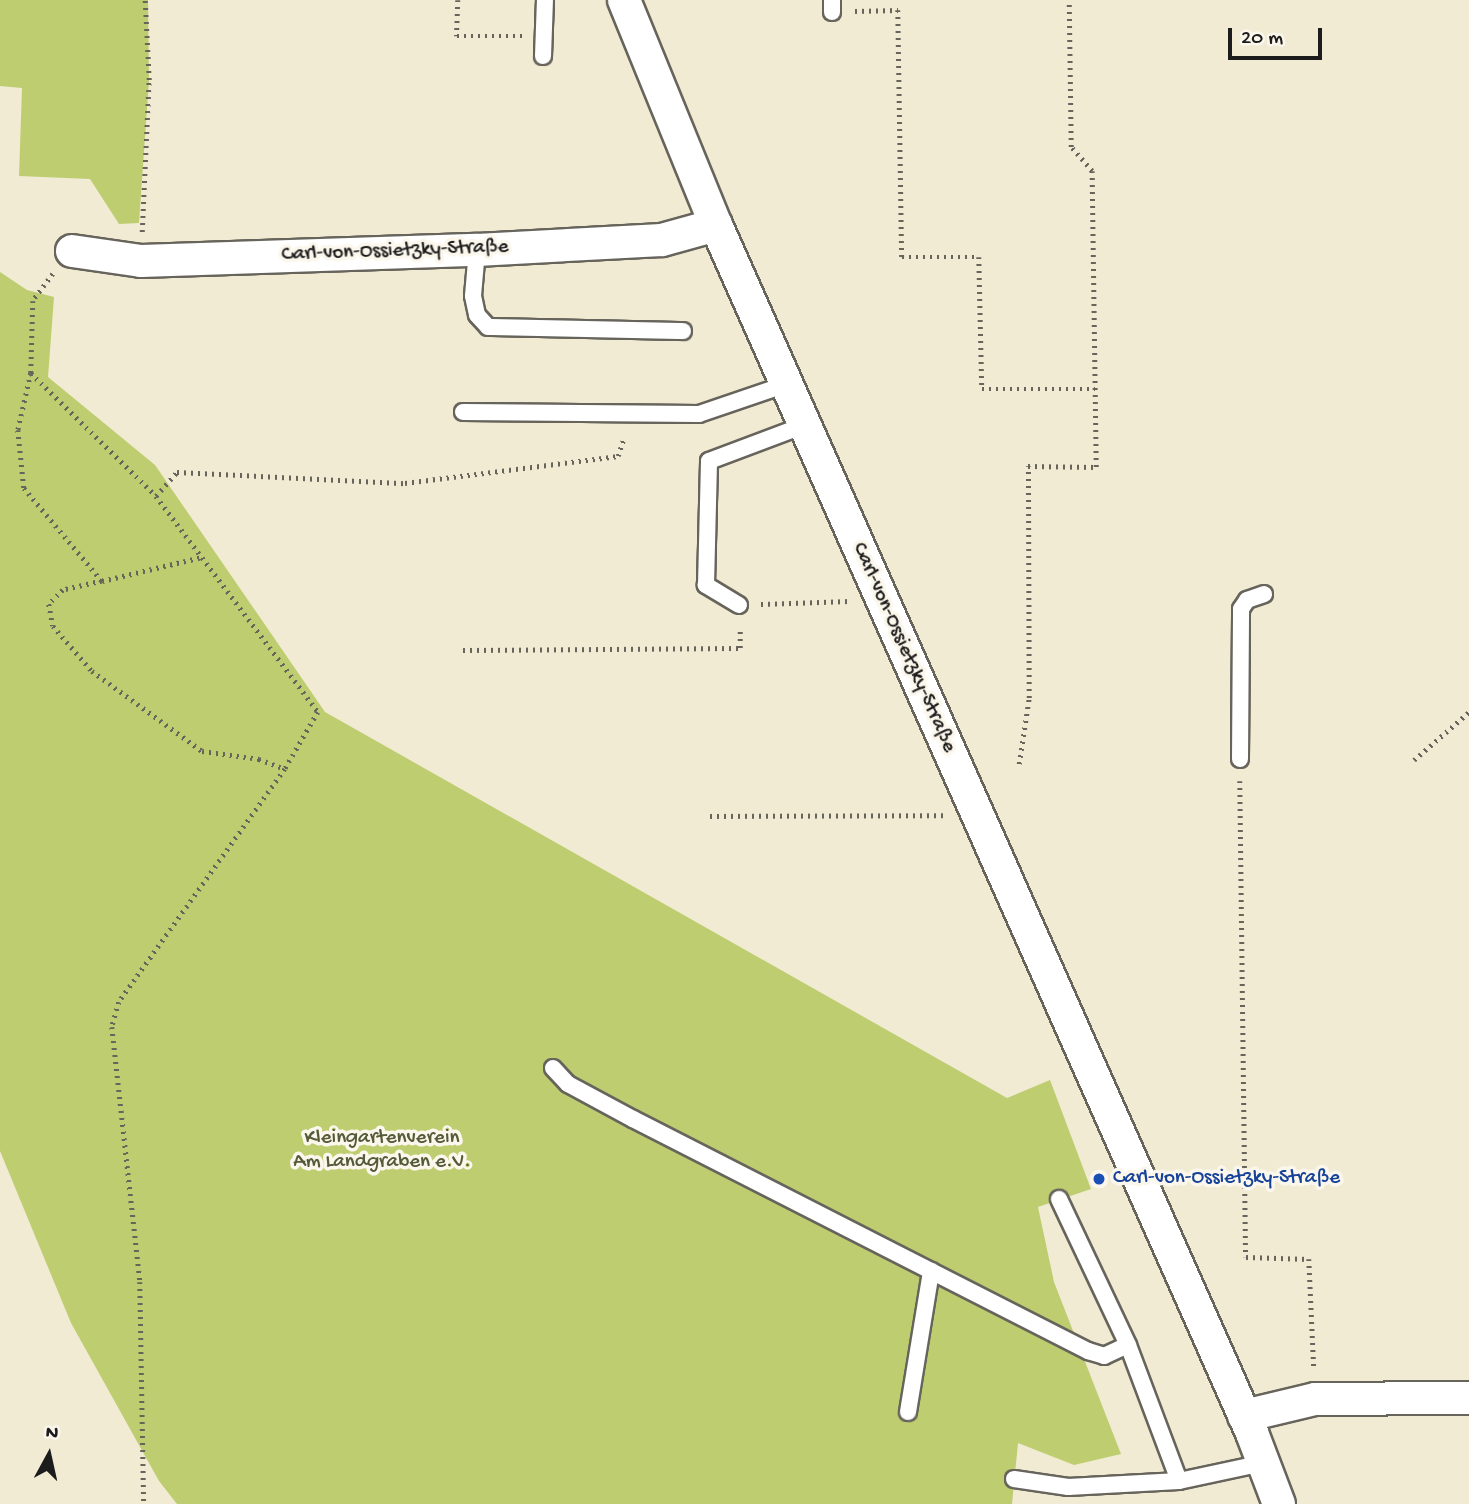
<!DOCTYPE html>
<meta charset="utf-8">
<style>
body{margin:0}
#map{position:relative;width:1469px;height:1504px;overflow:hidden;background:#f1ebd3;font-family:"Gochi Hand",sans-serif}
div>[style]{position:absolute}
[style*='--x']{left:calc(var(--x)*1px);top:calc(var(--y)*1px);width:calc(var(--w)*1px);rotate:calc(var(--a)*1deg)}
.green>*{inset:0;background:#becd70}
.path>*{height:4.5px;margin-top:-2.25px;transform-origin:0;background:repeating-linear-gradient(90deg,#67645c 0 2px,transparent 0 7px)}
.roads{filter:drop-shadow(2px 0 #67645c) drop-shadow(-2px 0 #67645c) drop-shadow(0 2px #67645c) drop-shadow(0 -2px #67645c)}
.service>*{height:16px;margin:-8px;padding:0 8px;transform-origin:8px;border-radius:8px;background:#fff}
.minor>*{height:32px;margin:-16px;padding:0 16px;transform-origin:16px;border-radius:16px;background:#fff}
.dots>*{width:19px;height:19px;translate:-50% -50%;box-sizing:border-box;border:4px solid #fbf7ec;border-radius:50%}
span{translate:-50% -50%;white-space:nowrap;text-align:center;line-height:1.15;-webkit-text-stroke:7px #fbf7ec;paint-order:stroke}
.street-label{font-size:21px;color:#1c1c1c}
.park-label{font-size:21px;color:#555a39}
.transit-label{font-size:21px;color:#164399}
.left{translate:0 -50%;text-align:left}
.north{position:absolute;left:14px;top:1420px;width:70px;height:70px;-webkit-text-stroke:5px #fbf7ec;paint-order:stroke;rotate:8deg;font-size:19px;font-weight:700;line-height:28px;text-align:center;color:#1c1c1c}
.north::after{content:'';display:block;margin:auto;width:24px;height:32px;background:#1c1c1c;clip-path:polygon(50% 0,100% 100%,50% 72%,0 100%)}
.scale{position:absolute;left:1228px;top:28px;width:94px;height:32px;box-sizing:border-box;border:4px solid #1c1c1c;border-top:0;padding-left:9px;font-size:21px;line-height:24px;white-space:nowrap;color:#1c1c1c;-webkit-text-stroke:5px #fbf7ec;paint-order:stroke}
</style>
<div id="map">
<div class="green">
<i style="clip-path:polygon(0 0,148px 0,149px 80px,139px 223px,119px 224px,90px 179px,19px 176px,22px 88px,0 86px)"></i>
<i style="clip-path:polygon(0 272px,27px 290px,54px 297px,48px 377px,155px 465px,325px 712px,1007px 1098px,1050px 1080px,1091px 1189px,1038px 1207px,1054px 1282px,1121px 1454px,1074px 1465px,1018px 1443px,1012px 1504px,177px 1504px,159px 1481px,71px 1323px,0 1151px)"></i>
</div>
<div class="path">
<i style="--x:458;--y:0;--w:36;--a:92"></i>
<i style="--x:457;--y:36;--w:65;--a:0"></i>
<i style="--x:855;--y:11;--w:43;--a:-1.3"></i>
<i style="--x:898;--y:10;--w:247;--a:89.1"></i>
<i style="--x:902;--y:257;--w:77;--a:0"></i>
<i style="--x:979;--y:257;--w:132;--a:88.7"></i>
<i style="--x:982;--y:389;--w:113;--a:0"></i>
<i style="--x:142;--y:232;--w:152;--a:-87.4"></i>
<i style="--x:149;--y:80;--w:80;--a:-92.9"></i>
<i style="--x:53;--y:274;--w:34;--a:127"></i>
<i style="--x:33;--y:301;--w:72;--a:91.6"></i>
<i style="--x:31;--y:373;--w:58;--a:102.8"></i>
<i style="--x:18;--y:430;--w:58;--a:84.1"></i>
<i style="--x:24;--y:488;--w:121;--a:50"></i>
<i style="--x:102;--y:581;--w:40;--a:167"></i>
<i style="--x:63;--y:590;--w:20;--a:135"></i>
<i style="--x:49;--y:604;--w:22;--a:80"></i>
<i style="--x:53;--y:626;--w:60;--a:49.1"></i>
<i style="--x:92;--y:671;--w:136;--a:36"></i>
<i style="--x:202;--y:751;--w:58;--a:8"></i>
<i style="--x:259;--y:759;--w:28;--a:21"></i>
<i style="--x:31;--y:373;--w:175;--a:44.5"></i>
<i style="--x:156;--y:496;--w:270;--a:53.1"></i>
<i style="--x:318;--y:712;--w:66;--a:120.1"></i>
<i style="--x:285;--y:769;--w:286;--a:125.5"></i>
<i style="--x:119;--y:1002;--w:26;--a:106"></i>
<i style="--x:112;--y:1027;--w:257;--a:83.7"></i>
<i style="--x:140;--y:1282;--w:222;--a:89"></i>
<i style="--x:156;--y:496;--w:32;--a:-49"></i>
<i style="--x:177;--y:472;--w:228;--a:2.8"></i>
<i style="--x:405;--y:483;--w:215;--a:-7.2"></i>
<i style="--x:618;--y:456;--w:20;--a:-72"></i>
<i style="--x:102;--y:581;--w:103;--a:-13.5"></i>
<i style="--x:761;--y:604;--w:89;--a:-1.9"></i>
<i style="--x:463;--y:650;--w:277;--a:-0.4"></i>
<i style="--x:740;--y:648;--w:21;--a:-90"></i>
<i style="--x:1414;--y:760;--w:73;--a:-41.1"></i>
<i style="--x:1019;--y:764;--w:67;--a:-81.4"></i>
<i style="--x:1029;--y:698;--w:232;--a:-90.2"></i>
<i style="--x:1028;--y:466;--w:68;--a:0.8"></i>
<i style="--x:1096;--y:467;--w:296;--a:-90.8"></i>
<i style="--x:1092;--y:171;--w:32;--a:-131"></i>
<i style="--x:1071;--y:147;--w:147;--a:-90.8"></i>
<i style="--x:1240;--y:781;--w:476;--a:89.3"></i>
<i style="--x:1246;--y:1257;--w:63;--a:1.8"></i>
<i style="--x:1309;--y:1259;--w:110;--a:87.4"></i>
<i style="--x:710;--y:816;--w:235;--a:-0.2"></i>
</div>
<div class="roads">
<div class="service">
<i style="--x:832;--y:0;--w:12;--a:90"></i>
<i style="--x:543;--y:56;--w:56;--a:-88"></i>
<i style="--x:477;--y:250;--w:46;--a:95"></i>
<i style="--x:473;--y:296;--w:19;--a:78"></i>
<i style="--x:477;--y:315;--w:16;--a:47"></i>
<i style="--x:488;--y:327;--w:195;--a:1.2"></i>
<i style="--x:463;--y:412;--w:236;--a:0.5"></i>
<i style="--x:699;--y:414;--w:93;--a:-18.8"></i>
<i style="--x:739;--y:605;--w:39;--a:-149"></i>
<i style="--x:706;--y:585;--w:124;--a:-88.6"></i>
<i style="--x:709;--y:461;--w:103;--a:-20.6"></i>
<i style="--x:1240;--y:759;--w:150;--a:-89.6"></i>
<i style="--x:1241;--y:609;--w:11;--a:-56"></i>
<i style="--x:1247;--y:600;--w:18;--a:-19"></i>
<i style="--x:553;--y:1068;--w:22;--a:47"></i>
<i style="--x:568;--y:1084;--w:74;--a:28.3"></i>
<i style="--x:633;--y:1119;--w:511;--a:27.02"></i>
<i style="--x:1088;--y:1351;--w:17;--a:17"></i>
<i style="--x:1104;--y:1356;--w:26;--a:-25"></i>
<i style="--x:1128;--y:1345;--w:145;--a:69.4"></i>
<i style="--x:1179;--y:1481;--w:86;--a:-12.1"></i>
<i style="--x:1059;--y:1199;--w:161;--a:64.7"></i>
<i style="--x:908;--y:1412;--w:143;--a:-80.7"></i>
<i style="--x:1014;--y:1479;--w:55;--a:8.4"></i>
<i style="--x:1068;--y:1487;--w:111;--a:-3.1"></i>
</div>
<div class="minor">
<i style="--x:624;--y:0;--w:243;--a:67.8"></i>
<i style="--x:716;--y:225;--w:1322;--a:66.07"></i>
<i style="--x:1252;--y:1433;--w:76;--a:69.2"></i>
<i style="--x:72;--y:251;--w:70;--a:8.2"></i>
<i style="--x:141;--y:261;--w:336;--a:-1.9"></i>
<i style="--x:477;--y:250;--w:185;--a:-3.1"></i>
<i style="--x:662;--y:240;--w:56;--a:-15.5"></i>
<i style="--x:1244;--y:1416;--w:73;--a:-13.5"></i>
<i style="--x:1315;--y:1399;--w:154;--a:-0.4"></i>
</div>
</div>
<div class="dots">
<i style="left:1099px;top:1179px;background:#1a4fb4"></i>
</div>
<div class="street-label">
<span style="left:395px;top:252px;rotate:-2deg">Carl-von-Ossietzky-Straße</span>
<span style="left:903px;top:648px;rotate:66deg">Carl-von-Ossietzky-Straße</span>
</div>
<div class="park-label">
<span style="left:382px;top:1151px">Kleingartenverein<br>Am Landgraben e.V.</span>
</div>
<div class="transit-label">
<span class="left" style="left:1113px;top:1179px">Carl-von-Ossietzky-Straße</span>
</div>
<div class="north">N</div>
<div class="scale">20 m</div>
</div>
